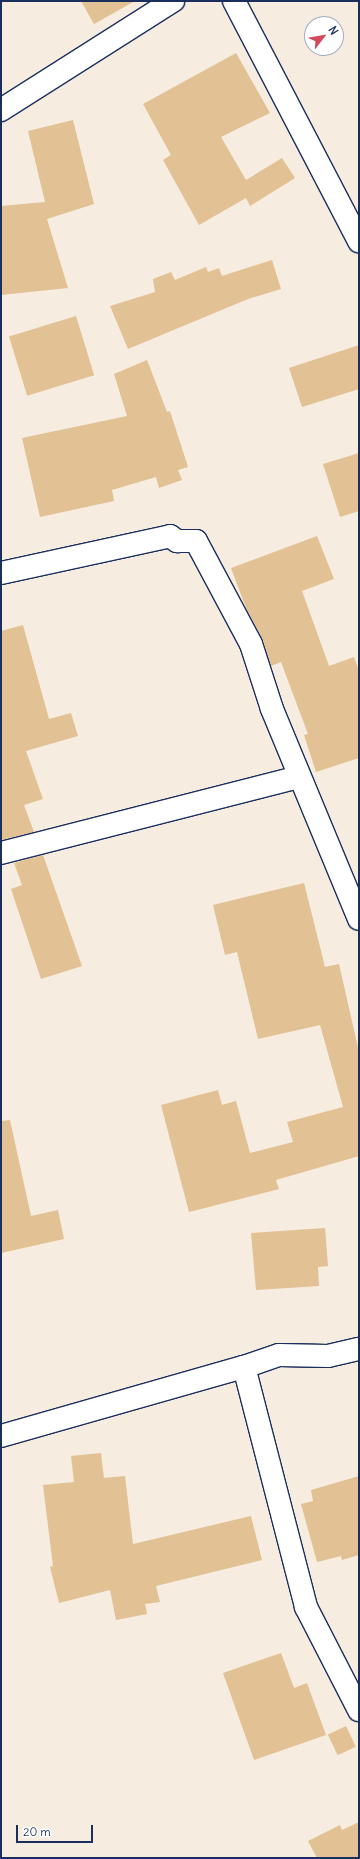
<!DOCTYPE html>
<style>
body{margin:0}
#map{position:relative;width:360px;height:1859px;overflow:hidden;background:#f6ecdf;font-family:Delius,sans-serif}
div>[style]{position:absolute}
[style*='--x']{left:calc(var(--x)*1px);top:calc(var(--y)*1px);width:calc(var(--w)*1px);rotate:calc(var(--a)*1deg)}
.building>*{inset:0;background:#e2c194;transform-origin:0 0}
.roads{filter:drop-shadow(1px 0 #1b2f5e) drop-shadow(-1px 0 #1b2f5e) drop-shadow(0 1px #1b2f5e) drop-shadow(0 -1px #1b2f5e)}
.minor>*{height:22px;margin:-11px;padding:0 11px;transform-origin:11px;border-radius:11px;background:#fff}
span{translate:-50% -50%;white-space:nowrap;text-align:center;line-height:1.15;-webkit-text-stroke:3px #fff;paint-order:stroke}
.frame{position:absolute;inset:0;border:2px solid #1b2f5e;pointer-events:none}
.north{position:absolute;left:304px;top:16px;width:40px;height:40px;box-sizing:border-box;background:#fff;border:1px solid #a4acbf;border-radius:50%;rotate:59deg;font-size:11px;font-weight:700;line-height:16px;text-align:center;color:#1b2f5e}
.north::after{content:'';display:block;margin:auto;width:14px;height:18px;background:#d1495b;clip-path:polygon(50% 0,100% 100%,50% 72%,0 100%)}
.scale{position:absolute;left:16px;top:1825px;width:77px;height:18px;box-sizing:border-box;border:2px solid #1b2f5e;border-top:0;padding-left:5px;font-size:12px;line-height:14px;white-space:nowrap;color:#1b2f5e;-webkit-text-stroke:3px #fff;paint-order:stroke}
</style>
<div id="map">
<div class="building">
<i style="clip-path:polygon(81px 1px,135px 1px,94px 24px)"></i>
<i style="clip-path:polygon(236px 53px,270px 113px,221px 137px,246px 180px,282px 158px,295px 178px,250px 206px,246px 198px,199px 225px,163px 160px,171px 155px,143px 104px)"></i>
<i style="clip-path:polygon(73px 120px,94px 204px,47px 219px,68px 288px,1px 295px,1px 206px,45px 202px,28px 131px)"></i>
<i style="clip-path:polygon(272px 260px,281px 289px,248px 299px,128px 349px,110px 306px,155px 292px,153px 279px,171px 272px,175px 280px,206px 267px,208px 272px,219px 268px,222px 276px)"></i>
<i style="left:76px;top:316px;width:62px;height:70px;rotate:73deg"></i>
<i style="clip-path:polygon(359px 345px,359px 389px,302px 407px,289px 368px)"></i>
<i style="clip-path:polygon(147px 360px,167px 412px,170px 411px,188px 467px,178px 470px,182px 480px,159px 488px,156px 477px,112px 490px,114px 501px,40px 517px,22px 438px,127px 416px,114px 374px)"></i>
<i style="clip-path:polygon(359px 453px,359px 511px,340px 517px,323px 464px)"></i>
<i style="clip-path:polygon(317px 536px,334px 579px,302px 591px,329px 666px,354px 657px,359px 671px,359px 758px,316px 772px,304px 735px,308px 734px,281px 662px,271px 666px,263px 640px,246px 608px,231px 568px)"></i>
<i style="clip-path:polygon(23px 625px,49px 719px,71px 713px,78px 736px,26px 751px,43px 799px,24px 805px,34px 832px,1px 840px,1px 631px)"></i>
<i style="clip-path:polygon(43px 855px,82px 966px,41px 979px,11px 889px,22px 885px,14px 863px)"></i>
<i style="clip-path:polygon(304px 883px,325px 967px,339px 964px,359px 1052px,359px 1156px,276px 1180px,279px 1189px,189px 1212px,161px 1105px,218px 1090px,222px 1105px,236px 1101px,250px 1153px,293px 1142px,287px 1122px,343px 1107px,320px 1025px,258px 1039px,237px 952px,225px 955px,213px 905px)"></i>
<i style="clip-path:polygon(10px 1120px,31px 1216px,58px 1210px,64px 1239px,1px 1253px,1px 1121px)"></i>
<i style="clip-path:polygon(325px 1228px,328px 1266px,318px 1267px,319px 1286px,256px 1290px,251px 1233px)"></i>
<i style="clip-path:polygon(101px 1453px,104px 1478px,125px 1476px,133px 1544px,251px 1516px,262px 1560px,156px 1586px,160px 1602px,145px 1604px,147px 1614px,116px 1620px,110px 1590px,59px 1603px,50px 1567px,53px 1566px,43px 1485px,74px 1482px,71px 1456px)"></i>
<i style="clip-path:polygon(359px 1476px,359px 1555px,342px 1560px,341px 1556px,317px 1562px,301px 1504px,313px 1501px,311px 1490px)"></i>
<i style="clip-path:polygon(281px 1653px,294px 1688px,307px 1683px,326px 1735px,254px 1760px,223px 1673px)"></i>
<i style="left:346px;top:1726px;width:23px;height:20px;rotate:65deg"></i>
<i style="clip-path:polygon(359px 1822px,359px 1858px,317px 1858px,308px 1841px,340px 1825px,342px 1830px)"></i>
</div>
<div class="roads">
<div class="minor">
<i style="--x:234;--y:1;--w:271;--a:62.5"></i>
<i style="--x:1;--y:110;--w:204;--a:-32.4"></i>
<i style="--x:1;--y:573;--w:173;--a:-12.3"></i>
<i style="--x:170;--y:536;--w:9;--a:36"></i>
<i style="--x:177;--y:541;--w:19;--a:0"></i>
<i style="--x:196;--y:541;--w:117;--a:61.9"></i>
<i style="--x:251;--y:644;--w:68;--a:72.1"></i>
<i style="--x:272;--y:709;--w:227;--a:67.5"></i>
<i style="--x:1;--y:853;--w:308;--a:-14.3"></i>
<i style="--x:244;--y:1367;--w:248;--a:75.5"></i>
<i style="--x:306;--y:1607;--w:116;--a:62.8"></i>
<i style="--x:1;--y:1436;--w:253;--a:-15.9"></i>
<i style="--x:244;--y:1367;--w:37;--a:-19"></i>
<i style="--x:279;--y:1355;--w:49;--a:1.2"></i>
<i style="--x:328;--y:1356;--w:32;--a:-13"></i>
</div>
</div>
<div class="frame"></div>
<div class="north">N</div>
<div class="scale">20 m</div>
</div>
